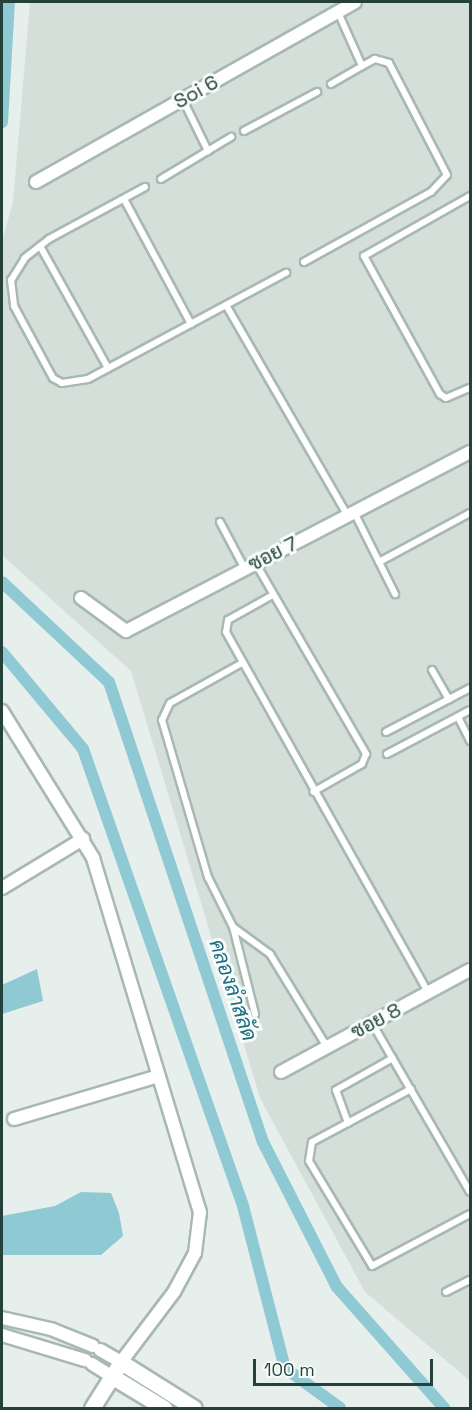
<!DOCTYPE html>
<meta charset="utf-8">
<style>
body{margin:0}
#map{position:relative;width:472px;height:1410px;overflow:hidden;background:#e6efeb;font-family:"Space Grotesk",Sarabun,sans-serif}
div>[style]{position:absolute}
[style*='--x']{left:calc(var(--x)*1px);top:calc(var(--y)*1px);width:calc(var(--w)*1px);rotate:calc(var(--a)*1deg)}
.built>*{inset:0;background:#d4dfda}
.water>*{inset:0;background:#8ec9d4}
.canal>*{height:12px;margin:-6px;padding:0 6px;transform-origin:6px;border-radius:6px;background:#8ec9d4}
.roads{filter:drop-shadow(2px 0 #a8b8b2) drop-shadow(-2px 0 #a8b8b2) drop-shadow(0 2px #a8b8b2) drop-shadow(0 -2px #a8b8b2)}
.service>*{height:6px;margin:-3px;padding:0 3px;transform-origin:3px;border-radius:3px;background:#fff}
.minor>*{height:12px;margin:-6px;padding:0 6px;transform-origin:6px;border-radius:6px;background:#fff}
.tertiary>*{height:15px;margin:-7.5px;padding:0 7.5px;transform-origin:7.5px;border-radius:7.5px;background:#fff}
span{translate:-50% -50%;white-space:nowrap;text-align:center;line-height:1.15;-webkit-text-stroke:6px #f7fbf9;paint-order:stroke}
.street-label{font-size:20px;color:#24423a}
.water-label{font-size:21px;color:#1c6f80;font-style:italic}
.frame{position:absolute;inset:0;border:3px solid #24423a;pointer-events:none}
.scale{position:absolute;left:253px;top:1359px;width:180px;height:27px;box-sizing:border-box;border:3px solid #24423a;border-top:0;padding-left:8px;font-size:18px;line-height:21px;white-space:nowrap;color:#24423a;-webkit-text-stroke:4px #f7fbf9;paint-order:stroke}
</style>
<div id="map">
<div class="built">
<i style="clip-path:polygon(30px 2px,470px 2px,470px 1381px,365px 1292px,260px 1098px,131px 671px,2px 555px,2px 241px,13px 202px)"></i>
</div>
<div class="water">
<i style="clip-path:polygon(37px 969px,43px 1001px,2px 1014px,2px 985px)"></i>
<i style="clip-path:polygon(81px 1192px,111px 1193px,119px 1213px,123px 1236px,101px 1255px,2px 1255px,2px 1216px,55px 1206px)"></i>
</div>
<div class="canal">
<i style="--x:2;--y:122;--w:120;--a:-86.7"></i>
<i style="--x:2;--y:582;--w:146;--a:43.1"></i>
<i style="--x:109;--y:682;--w:485;--a:71.5"></i>
<i style="--x:263;--y:1142;--w:163;--a:63"></i>
<i style="--x:337;--y:1287;--w:162;--a:48.5"></i>
<i style="--x:2;--y:652;--w:126;--a:50.1"></i>
<i style="--x:83;--y:749;--w:484;--a:70.7"></i>
<i style="--x:243;--y:1206;--w:167;--a:75.5"></i>
<i style="--x:285;--y:1368;--w:68;--a:36"></i>
</div>
<div class="roads">
<div class="service">
<i style="--x:331;--y:84;--w:36;--a:-30"></i>
<i style="--x:362;--y:66;--w:59;--a:-114"></i>
<i style="--x:183;--y:100;--w:57;--a:63.9"></i>
<i style="--x:244;--y:131;--w:83;--a:-28.1"></i>
<i style="--x:161;--y:179;--w:82;--a:-31"></i>
<i style="--x:145;--y:187;--w:109;--a:151.6"></i>
<i style="--x:49;--y:239;--w:31;--a:142"></i>
<i style="--x:25;--y:258;--w:26;--a:122"></i>
<i style="--x:11;--y:280;--w:26;--a:83"></i>
<i style="--x:14;--y:306;--w:82;--a:61.6"></i>
<i style="--x:53;--y:378;--w:10;--a:29"></i>
<i style="--x:62;--y:383;--w:26;--a:-9"></i>
<i style="--x:88;--y:379;--w:225;--a:-28.2"></i>
<i style="--x:470;--y:196;--w:122;--a:150.5"></i>
<i style="--x:364;--y:256;--w:158;--a:61.2"></i>
<i style="--x:440;--y:394;--w:7;--a:34"></i>
<i style="--x:446;--y:398;--w:26;--a:-23"></i>
<i style="--x:124;--y:199;--w:142;--a:61.8"></i>
<i style="--x:40;--y:246;--w:140;--a:60.9"></i>
<i style="--x:304;--y:262;--w:145;--a:-28.9"></i>
<i style="--x:431;--y:192;--w:23;--a:-47"></i>
<i style="--x:447;--y:175;--w:126;--a:-117.4"></i>
<i style="--x:389;--y:63;--w:15;--a:-164"></i>
<i style="--x:375;--y:59;--w:15;--a:152"></i>
<i style="--x:226;--y:305;--w:244;--a:60"></i>
<i style="--x:354;--y:512;--w:92;--a:63.4"></i>
<i style="--x:220;--y:522;--w:53;--a:62"></i>
<i style="--x:379;--y:562;--w:103;--a:-28.3"></i>
<i style="--x:256;--y:564;--w:220;--a:59.9"></i>
<i style="--x:366;--y:754;--w:11;--a:112"></i>
<i style="--x:362;--y:764;--w:56;--a:150.3"></i>
<i style="--x:271;--y:596;--w:49;--a:150.8"></i>
<i style="--x:228;--y:620;--w:12;--a:99"></i>
<i style="--x:226;--y:632;--w:413;--a:60.7"></i>
<i style="--x:242;--y:663;--w:82;--a:150.9"></i>
<i style="--x:170;--y:703;--w:19;--a:115"></i>
<i style="--x:162;--y:720;--w:164;--a:73.7"></i>
<i style="--x:208;--y:877;--w:56;--a:63.4"></i>
<i style="--x:233;--y:927;--w:46;--a:36.1"></i>
<i style="--x:270;--y:954;--w:109;--a:58.5"></i>
<i style="--x:432;--y:670;--w:34;--a:60"></i>
<i style="--x:458;--y:717;--w:27;--a:63"></i>
<i style="--x:386;--y:732;--w:95;--a:-27.6"></i>
<i style="--x:387;--y:754;--w:94;--a:-27.9"></i>
<i style="--x:233;--y:927;--w:90;--a:75.8"></i>
<i style="--x:372;--y:1023;--w:195;--a:59.9"></i>
<i style="--x:411;--y:1089;--w:112;--a:151.8"></i>
<i style="--x:312;--y:1142;--w:19;--a:99"></i>
<i style="--x:309;--y:1161;--w:122;--a:59"></i>
<i style="--x:372;--y:1266;--w:111;--a:-28"></i>
<i style="--x:348;--y:1123;--w:35;--a:-110"></i>
<i style="--x:336;--y:1090;--w:65;--a:-29.3"></i>
<i style="--x:446;--y:1292;--w:27;--a:-27"></i>
</div>
<div class="minor">
<i style="--x:36;--y:182;--w:366;--a:-29.4"></i>
<i style="--x:81;--y:598;--w:56;--a:36.3"></i>
<i style="--x:126;--y:631;--w:388;--a:-27.5"></i>
<i style="--x:2;--y:711;--w:173;--a:58.2"></i>
<i style="--x:93;--y:858;--w:370;--a:73.2"></i>
<i style="--x:200;--y:1212;--w:41;--a:97"></i>
<i style="--x:195;--y:1253;--w:44;--a:118.3"></i>
<i style="--x:174;--y:1292;--w:88;--a:127.1"></i>
<i style="--x:121;--y:1362;--w:24;--a:-150"></i>
<i style="--x:2;--y:888;--w:95;--a:-31.2"></i>
<i style="--x:281;--y:1072;--w:215;--a:-28.4"></i>
<i style="--x:14;--y:1119;--w:150;--a:-16.6"></i>
<i style="--x:2;--y:1318;--w:50;--a:12.7"></i>
<i style="--x:51;--y:1329;--w:45;--a:22"></i>
<i style="--x:2;--y:1335;--w:87;--a:16.8"></i>
<i style="--x:92;--y:1364;--w:25;--a:32"></i>
</div>
<div class="tertiary">
<i style="--x:113;--y:1377;--w:60;--a:31.3"></i>
<i style="--x:92;--y:1408;--w:54;--a:-57.8"></i>
<i style="--x:121;--y:1362;--w:86;--a:32.2"></i>
</div>
</div>
<div class="street-label">
<span style="left:196px;top:92px;rotate:-29deg">Soi 6</span>
<span style="left:273px;top:554px;rotate:-27deg">ซอย 7</span>
<span style="left:376px;top:1021px;rotate:-28deg">ซอย 8</span>
</div>
<div class="water-label">
<span style="left:233px;top:990px;rotate:71deg">คลองลำสลัด</span>
</div>
<div class="frame"></div>
<div class="scale">100 m</div>
</div>
